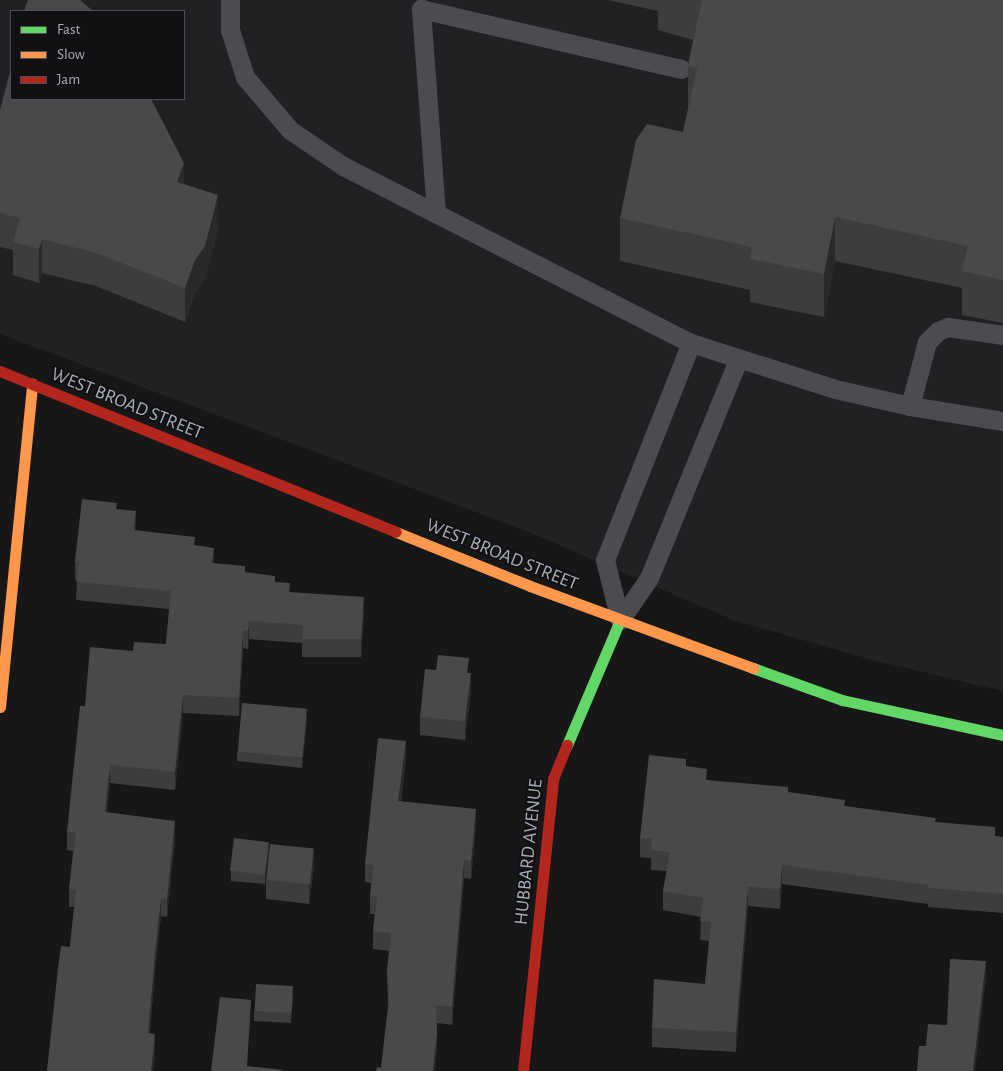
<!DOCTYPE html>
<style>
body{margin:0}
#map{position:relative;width:1003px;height:1071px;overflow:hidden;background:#171717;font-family:"Alegreya Sans",sans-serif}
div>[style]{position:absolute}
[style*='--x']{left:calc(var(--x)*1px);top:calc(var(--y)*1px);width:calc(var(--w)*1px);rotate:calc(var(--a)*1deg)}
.built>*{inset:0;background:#212123}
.lane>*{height:19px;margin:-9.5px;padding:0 9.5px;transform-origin:9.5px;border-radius:9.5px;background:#4b4c50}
.fast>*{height:11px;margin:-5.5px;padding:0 5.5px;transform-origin:5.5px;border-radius:5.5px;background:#63d668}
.slow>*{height:11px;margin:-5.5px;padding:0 5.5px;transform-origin:5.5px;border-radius:5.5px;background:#ff974d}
.jam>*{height:11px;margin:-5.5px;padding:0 5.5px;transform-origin:5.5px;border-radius:5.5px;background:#b3261e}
.wall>*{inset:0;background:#3d3d3f}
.shaded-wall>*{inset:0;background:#29292a}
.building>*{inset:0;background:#49494c;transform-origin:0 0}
span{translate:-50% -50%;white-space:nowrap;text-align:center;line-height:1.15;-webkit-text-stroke:4px #111113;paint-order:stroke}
.street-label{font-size:19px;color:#a8adb8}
.legend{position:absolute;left:10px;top:10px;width:175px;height:90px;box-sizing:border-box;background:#111113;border:1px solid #4d4f55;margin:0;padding:6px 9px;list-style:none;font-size:15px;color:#a8adb8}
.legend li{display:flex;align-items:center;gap:10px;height:25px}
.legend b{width:25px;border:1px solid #4d4f55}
</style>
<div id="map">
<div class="built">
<i style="clip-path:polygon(evenodd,0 0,1003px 0,1003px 691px,872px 660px,733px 620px,529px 532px,0 334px,0 0,11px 11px,184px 11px,184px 99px,11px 99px,11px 11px)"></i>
</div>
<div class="lane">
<i style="--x:230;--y:0;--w:30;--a:90"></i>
<i style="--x:230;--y:30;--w:49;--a:72.3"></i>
<i style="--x:245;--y:77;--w:70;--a:49.7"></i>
<i style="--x:290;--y:130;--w:64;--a:34.2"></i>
<i style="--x:343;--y:166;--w:390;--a:27"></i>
<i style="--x:691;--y:343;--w:151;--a:17.7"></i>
<i style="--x:835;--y:389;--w:77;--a:12.8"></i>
<i style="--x:910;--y:406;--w:94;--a:9.2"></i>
<i style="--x:436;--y:213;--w:205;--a:-94.2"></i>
<i style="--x:421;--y:9;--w:267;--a:13"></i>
<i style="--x:910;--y:406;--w:66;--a:-75.1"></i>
<i style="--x:927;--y:342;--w:16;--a:-45"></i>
<i style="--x:938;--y:331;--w:11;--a:-22"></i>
<i style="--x:948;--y:327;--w:56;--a:8.3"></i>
<i style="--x:620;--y:620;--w:62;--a:-104"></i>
<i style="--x:605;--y:560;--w:233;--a:-68.4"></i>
<i style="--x:620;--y:620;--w:51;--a:-55.4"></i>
<i style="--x:649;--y:578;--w:235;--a:-67.8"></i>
</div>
<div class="fast">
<i style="--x:753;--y:668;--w:95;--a:19.8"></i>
<i style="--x:842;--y:700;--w:165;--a:12.3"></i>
<i style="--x:567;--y:745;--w:136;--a:-67"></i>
</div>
<div class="slow">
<i style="--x:396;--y:532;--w:144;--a:21.9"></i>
<i style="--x:530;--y:586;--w:238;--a:20.2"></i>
<i style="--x:0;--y:707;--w:325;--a:-84.3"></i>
</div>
<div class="jam">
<i style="--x:0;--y:371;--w:427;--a:22.1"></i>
<i style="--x:523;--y:1071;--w:294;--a:-84.1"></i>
<i style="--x:553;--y:779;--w:37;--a:-68"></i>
</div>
<div class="wall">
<i style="clip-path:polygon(608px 0,1003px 0,1003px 323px,962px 315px,962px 288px,835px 261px,824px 317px,750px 302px,750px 290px,620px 261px,620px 218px,683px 132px,688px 109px,688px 66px,693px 40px,658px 30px,658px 11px)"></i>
<i style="clip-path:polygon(0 110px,184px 184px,218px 229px,205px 279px,195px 293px,185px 322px,96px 286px,42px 273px,39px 283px,13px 275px,13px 250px,0 247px)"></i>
<i style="clip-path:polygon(117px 509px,136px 531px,195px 545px,214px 563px,275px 582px,290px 592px,364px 615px,361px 657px,302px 657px,302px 643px,249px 639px,248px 649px,243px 648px,239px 716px,183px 713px,175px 790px,110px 783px,107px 813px,175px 840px,167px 917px,161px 916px,155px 971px,150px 1033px,155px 1052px,153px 1071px,47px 1071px,70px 947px,74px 907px,69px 907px,69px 889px,73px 851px,67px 850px,67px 832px,85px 706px,133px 651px,166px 644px,169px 609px,76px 600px,77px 579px,75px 579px,75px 561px)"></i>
<i style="clip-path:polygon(469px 673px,471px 692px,465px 740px,420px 735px,420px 717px)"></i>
<i style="clip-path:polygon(307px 719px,302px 768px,237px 761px,237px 752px)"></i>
<i style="clip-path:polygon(406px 759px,401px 801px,476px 827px,471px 879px,464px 878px,452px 1025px,437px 1023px,437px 1050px,381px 1068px,388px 1007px,387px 972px,389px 951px,373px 949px,373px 931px,375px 914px,370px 914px,370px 896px,371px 883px,365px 882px,365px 864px)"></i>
<i style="clip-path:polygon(686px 766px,707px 780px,788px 792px,845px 806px,936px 822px,995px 836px,1003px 837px,1003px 913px,928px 907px,928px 904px,782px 884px,780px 909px,748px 906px,736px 1052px,652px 1047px,652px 1028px,705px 984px,709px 941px,700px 940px,701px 917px,663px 910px,663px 891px,667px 871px,651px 870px,651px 858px,640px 857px,640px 838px)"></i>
<i style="clip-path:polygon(269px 842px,265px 884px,231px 881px,231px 871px)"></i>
<i style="clip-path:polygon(314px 867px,309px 904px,266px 899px,266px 880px)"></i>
<i style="clip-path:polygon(293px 996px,291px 1023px,254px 1021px,254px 1011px)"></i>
</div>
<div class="shaded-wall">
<i style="clip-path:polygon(184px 163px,184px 196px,177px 182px)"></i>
<i style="clip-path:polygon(218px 195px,218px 229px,205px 279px,195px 293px,185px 322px,185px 288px,195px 260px)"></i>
<i style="clip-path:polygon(835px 217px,835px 261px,824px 317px,824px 274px)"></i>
<i style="clip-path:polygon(42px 239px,42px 273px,39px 283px,39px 249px)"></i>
<i style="clip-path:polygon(136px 511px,136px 529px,134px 548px,134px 530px)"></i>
<i style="clip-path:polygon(214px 548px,214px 566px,212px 563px)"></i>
<i style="clip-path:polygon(364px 597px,364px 615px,361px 657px,361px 639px)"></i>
<i style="clip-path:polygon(249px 621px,249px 639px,248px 649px,248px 631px)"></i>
<i style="clip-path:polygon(243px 630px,243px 648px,239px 716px,239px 698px)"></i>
<i style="clip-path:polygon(471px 673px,471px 692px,465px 740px,465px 721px)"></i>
<i style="clip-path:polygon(183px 695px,183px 713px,175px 790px,175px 772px)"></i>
<i style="clip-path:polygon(307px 709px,307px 719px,302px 768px,302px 759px)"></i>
<i style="clip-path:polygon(406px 741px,406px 759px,398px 819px,398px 801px)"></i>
<i style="clip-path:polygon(110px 765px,110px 783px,105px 830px,105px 812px)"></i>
<i style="clip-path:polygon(476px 809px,476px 827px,471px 879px,471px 861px)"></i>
<i style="clip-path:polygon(175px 821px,175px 840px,167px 917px,167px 899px)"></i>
<i style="clip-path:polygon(269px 842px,269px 852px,265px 884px,265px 874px)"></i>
<i style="clip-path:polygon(314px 849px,314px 867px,309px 904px,309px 886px)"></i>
<i style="clip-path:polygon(464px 860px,464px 878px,452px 1025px,452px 1007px)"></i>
<i style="clip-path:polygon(782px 865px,782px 884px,780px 909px,780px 889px)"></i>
<i style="clip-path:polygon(748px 887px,748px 906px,736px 1052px,736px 1032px)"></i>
<i style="clip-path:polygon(161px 898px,161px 916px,155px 971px,148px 1051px,148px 1033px,155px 953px)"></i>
<i style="clip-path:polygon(986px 961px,986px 978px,975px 1071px,973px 1071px)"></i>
<i style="clip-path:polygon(293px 986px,293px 996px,291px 1023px,291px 1014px)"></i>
<i style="clip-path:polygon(251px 1000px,251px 1009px,247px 1071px)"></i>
<i style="clip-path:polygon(437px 1032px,437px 1050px,435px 1071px,433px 1071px)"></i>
<i style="clip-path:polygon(155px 1034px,155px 1052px,153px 1071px,151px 1071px)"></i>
</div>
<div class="building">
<i style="clip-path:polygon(28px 0,80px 0,93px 11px,24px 11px)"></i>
<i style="clip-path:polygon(702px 0,1003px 0,1003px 280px,962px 271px,968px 246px,835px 217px,824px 274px,750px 259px,752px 247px,620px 218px,636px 140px,647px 124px,683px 132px,697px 68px,688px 66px)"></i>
<i style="clip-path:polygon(11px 68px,11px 99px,151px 99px,184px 163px,177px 182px,218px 195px,205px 246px,195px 260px,185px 288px,96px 253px,42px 239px,39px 249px,13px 242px,20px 218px,0 213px,0 110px)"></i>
<i style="clip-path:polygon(82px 499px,117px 503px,116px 509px,136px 511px,134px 530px,195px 537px,194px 545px,214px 548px,212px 563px,245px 566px,245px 572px,275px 576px,275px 582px,290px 583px,289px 592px,364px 597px,361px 639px,302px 639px,303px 625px,249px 621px,248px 631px,243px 630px,239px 698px,183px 695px,175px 772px,110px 765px,105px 812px,175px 821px,167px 899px,161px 898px,155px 953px,148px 1033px,155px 1034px,151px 1071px,47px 1071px,58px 968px,61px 946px,70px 947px,76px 889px,69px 889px,76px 833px,67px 832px,80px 706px,85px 706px,90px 647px,133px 651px,134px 642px,166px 644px,171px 591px,76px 582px,79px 561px,75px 561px)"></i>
<i style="clip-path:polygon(438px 655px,469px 658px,467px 673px,471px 673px,465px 721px,420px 717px,425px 669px,436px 670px)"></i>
<i style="left:242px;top:703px;width:65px;height:49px;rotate:5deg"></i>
<i style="clip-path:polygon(378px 738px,406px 741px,398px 801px,476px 809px,471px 861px,464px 860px,452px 1007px,436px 1005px,437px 1032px,433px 1071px,376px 1071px,377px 1067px,381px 1068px,389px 1001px,387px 972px,391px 933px,373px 931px,377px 896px,370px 896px,374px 865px,365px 864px)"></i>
<i style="clip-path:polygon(649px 755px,686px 759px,686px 766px,707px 769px,706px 780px,788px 787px,788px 792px,845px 800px,844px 806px,936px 818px,935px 822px,995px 827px,995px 836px,1003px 837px,1003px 894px,928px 888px,928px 885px,782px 865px,780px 889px,748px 887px,736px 1032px,652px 1028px,654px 979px,705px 984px,711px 922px,700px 921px,703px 898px,663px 891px,670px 852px,651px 850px,652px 839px,640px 838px)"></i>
<i style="left:234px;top:838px;width:35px;height:33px;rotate:7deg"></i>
<i style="left:270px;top:844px;width:44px;height:36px;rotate:6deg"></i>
<i style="clip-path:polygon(950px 959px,986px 961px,973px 1071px,917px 1071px,919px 1046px,926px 1046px,928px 1024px,947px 1025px)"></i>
<i style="left:256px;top:984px;width:37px;height:27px;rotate:3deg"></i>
<i style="clip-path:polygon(220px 997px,251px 1000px,247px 1066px,283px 1070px,282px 1071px,211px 1071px)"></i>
</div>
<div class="street-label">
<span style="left:127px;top:404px;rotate:22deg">WEST BROAD STREET</span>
<span style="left:502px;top:555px;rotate:22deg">WEST BROAD STREET</span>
<span style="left:529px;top:852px;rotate:-84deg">HUBBARD AVENUE</span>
</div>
<ul class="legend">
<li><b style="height:6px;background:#63d668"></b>Fast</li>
<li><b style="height:6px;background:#ff974d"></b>Slow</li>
<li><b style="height:6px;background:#b3261e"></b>Jam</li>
</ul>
</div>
